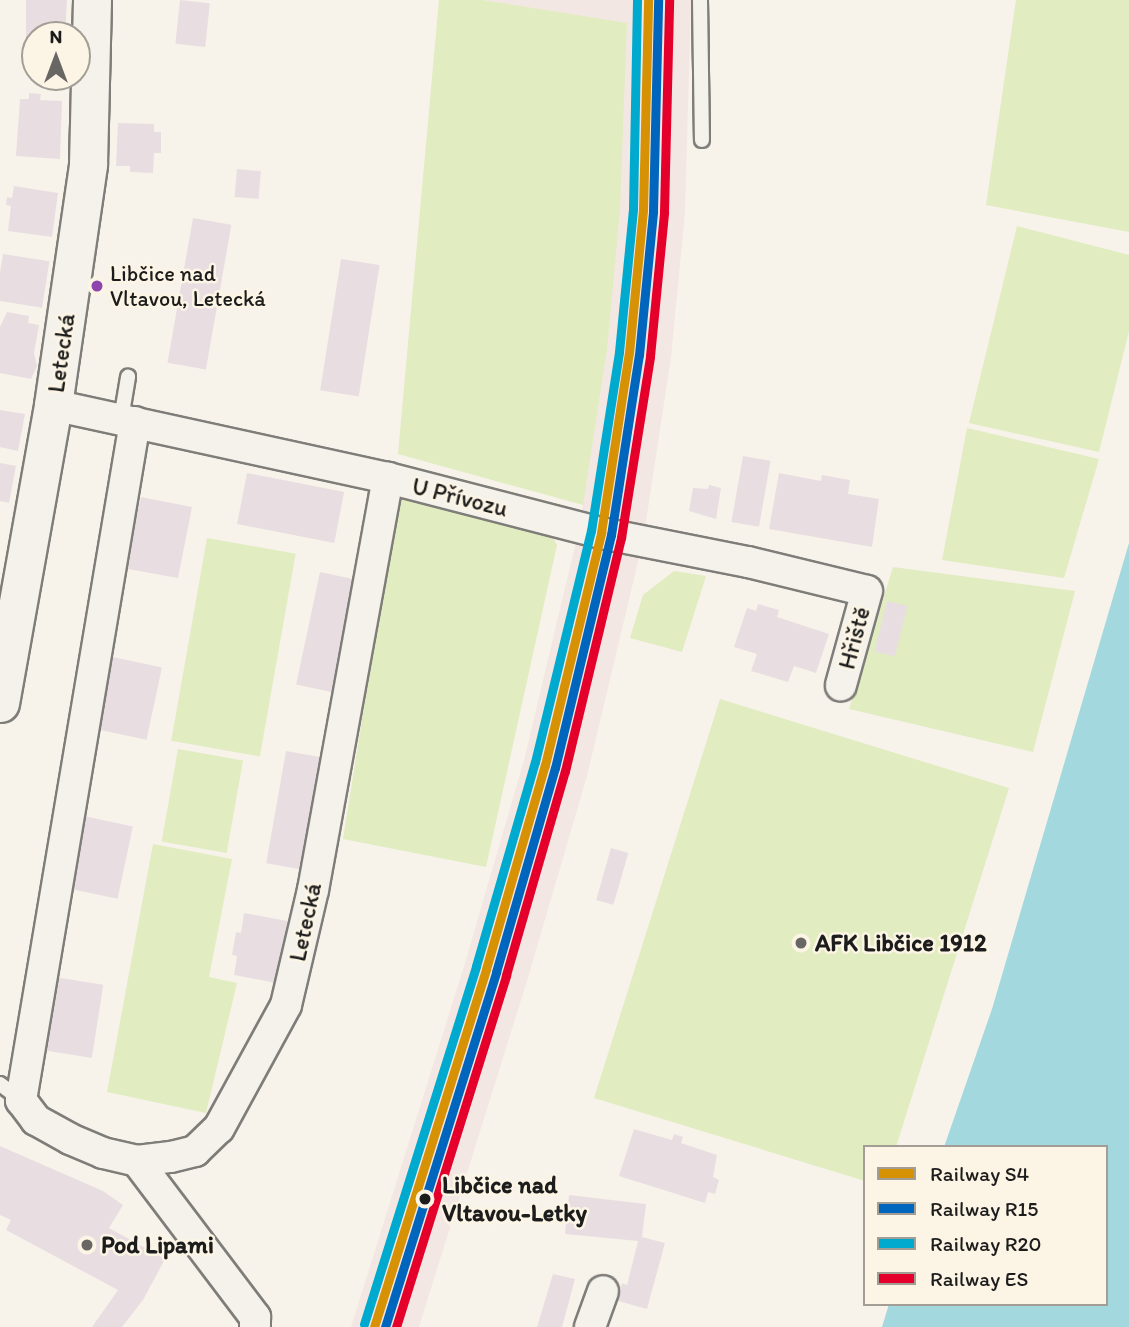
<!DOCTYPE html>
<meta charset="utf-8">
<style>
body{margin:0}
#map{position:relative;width:1129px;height:1327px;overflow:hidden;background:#f7f3ea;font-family:Itim,sans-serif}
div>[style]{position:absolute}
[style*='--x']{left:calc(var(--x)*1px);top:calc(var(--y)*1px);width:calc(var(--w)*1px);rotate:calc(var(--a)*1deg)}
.built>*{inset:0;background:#f3e7e3}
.green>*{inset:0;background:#e1ecc0;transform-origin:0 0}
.water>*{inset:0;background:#a2d8de}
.building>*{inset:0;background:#e8dee1;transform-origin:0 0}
.roads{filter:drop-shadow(2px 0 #7f7d79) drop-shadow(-2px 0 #7f7d79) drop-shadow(0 2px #7f7d79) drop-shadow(0 -2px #7f7d79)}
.service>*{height:14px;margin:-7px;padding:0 7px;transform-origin:7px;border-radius:7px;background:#f5f2ec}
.minor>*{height:30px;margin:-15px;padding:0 15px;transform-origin:15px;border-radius:15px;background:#f5f2ec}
.tertiary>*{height:37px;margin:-18.5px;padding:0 18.5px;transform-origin:18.5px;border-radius:18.5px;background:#f5f2ec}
.rail-1>*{height:9px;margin:-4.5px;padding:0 4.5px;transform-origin:4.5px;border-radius:4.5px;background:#d69104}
.rail-2>*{height:9px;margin:-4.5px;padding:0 4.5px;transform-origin:4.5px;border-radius:4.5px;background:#0065bd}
.rail-3>*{height:9px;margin:-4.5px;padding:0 4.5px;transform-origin:4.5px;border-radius:4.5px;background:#00a9ce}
.rail-4>*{height:9px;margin:-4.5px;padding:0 4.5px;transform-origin:4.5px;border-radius:4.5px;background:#e4002b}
.dots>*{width:19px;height:19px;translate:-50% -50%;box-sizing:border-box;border:4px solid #fcf5e5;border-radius:50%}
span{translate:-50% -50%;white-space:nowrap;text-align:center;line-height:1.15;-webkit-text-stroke:5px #fcf5e5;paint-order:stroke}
.bus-label{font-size:22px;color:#1c1c1c}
.left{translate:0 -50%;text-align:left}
.street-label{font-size:24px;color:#1c1c1c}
.poi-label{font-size:24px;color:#1c1c1c;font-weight:700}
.stop-label{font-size:24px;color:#1c1c1c;font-weight:700}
.legend{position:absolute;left:863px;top:1145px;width:245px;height:161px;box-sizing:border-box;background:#fcf5e5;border:2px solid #a29e95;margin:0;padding:9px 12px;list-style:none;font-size:21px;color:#1c1c1c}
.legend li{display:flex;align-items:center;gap:14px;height:35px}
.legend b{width:35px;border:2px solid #a29e95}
.north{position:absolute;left:21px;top:21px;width:70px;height:70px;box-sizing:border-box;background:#fcf5e5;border:2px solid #a29e95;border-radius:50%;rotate:0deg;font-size:19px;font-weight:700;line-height:28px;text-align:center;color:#1c1c1c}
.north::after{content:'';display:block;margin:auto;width:24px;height:32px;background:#696764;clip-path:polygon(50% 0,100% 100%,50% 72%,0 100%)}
</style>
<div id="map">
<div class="built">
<i style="clip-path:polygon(483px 0,691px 0,685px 213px,671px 358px,643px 541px,587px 776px,527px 981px,419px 1327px,351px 1327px,465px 963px,524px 760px,579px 529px,607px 350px,627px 24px)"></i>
</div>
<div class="green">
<i style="clip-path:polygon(439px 0,483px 0,627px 23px,620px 209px,607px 350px,583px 505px,398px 454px)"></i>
<i style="clip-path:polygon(1016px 0,1129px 0,1129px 232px,986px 205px)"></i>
<i style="clip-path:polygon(1017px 226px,1129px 255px,1129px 331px,1099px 452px,969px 423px)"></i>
<i style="clip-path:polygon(967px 428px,1099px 459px,1064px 578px,942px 560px)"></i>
<i style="clip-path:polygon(398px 494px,547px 527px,557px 545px,486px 867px,343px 839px)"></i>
<i style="left:207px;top:538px;width:90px;height:206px;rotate:10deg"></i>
<i style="clip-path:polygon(893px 567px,1075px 591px,1033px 752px,849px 709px)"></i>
<i style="clip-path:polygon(674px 571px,706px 576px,682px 652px,630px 638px,643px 595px)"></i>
<i style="clip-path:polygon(720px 699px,1009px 788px,896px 1147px,865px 1147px,865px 1181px,594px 1098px)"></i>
<i style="left:178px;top:749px;width:66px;height:94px;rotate:10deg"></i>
<i style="clip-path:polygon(153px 844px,232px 859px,209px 977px,237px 983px,206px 1113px,107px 1092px)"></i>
</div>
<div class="water">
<i style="clip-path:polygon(1129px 543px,1129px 1327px,882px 1327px,889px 1304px,1106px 1304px,1106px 1147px,944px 1147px,992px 1009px)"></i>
</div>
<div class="building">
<i style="clip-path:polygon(26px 0,67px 0,65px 35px,35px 35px,35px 55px,26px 55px)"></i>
<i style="left:180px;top:0;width:30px;height:44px;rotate:6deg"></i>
<i style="clip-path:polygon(29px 93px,41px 94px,40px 100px,62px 101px,60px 159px,16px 156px,20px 99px,29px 99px)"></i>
<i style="clip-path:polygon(118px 123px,154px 124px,154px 132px,161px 132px,161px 153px,154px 153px,153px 173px,130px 172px,130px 166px,116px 166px)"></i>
<i style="left:237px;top:169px;width:24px;height:28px;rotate:5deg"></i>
<i style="clip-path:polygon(14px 186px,58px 193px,52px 237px,8px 231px,11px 206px,6px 205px,7px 197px,12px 198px)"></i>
<i style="left:193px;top:218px;width:39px;height:147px;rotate:10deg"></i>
<i style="left:3px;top:254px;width:47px;height:47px;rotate:9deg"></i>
<i style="left:341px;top:259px;width:39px;height:133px;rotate:9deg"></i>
<i style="clip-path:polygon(7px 312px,29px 316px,28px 323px,39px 325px,34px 353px,37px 366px,31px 379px,0 373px,0 327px)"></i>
<i style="clip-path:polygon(0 410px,25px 414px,18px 451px,0 447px)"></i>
<i style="left:743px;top:456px;width:28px;height:67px;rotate:10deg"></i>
<i style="clip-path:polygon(0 463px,16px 466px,9px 503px,0 501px)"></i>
<i style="left:247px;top:473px;width:99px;height:52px;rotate:11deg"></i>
<i style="clip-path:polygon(779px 473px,821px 481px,822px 475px,850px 480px,848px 494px,879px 499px,872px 547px,769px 529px)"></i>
<i style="clip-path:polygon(709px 485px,721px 488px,716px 519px,689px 511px,693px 488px,708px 489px)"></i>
<i style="clip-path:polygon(141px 497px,192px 507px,178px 578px,128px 569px,131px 552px,128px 552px)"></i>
<i style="left:320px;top:572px;width:40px;height:115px;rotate:12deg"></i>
<i style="left:887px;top:601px;width:21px;height:52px;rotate:14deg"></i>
<i style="clip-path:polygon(758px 604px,779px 610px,777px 617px,829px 634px,816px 673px,794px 666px,788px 682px,751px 671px,757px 654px,734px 647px,747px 608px,756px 611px)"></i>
<i style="left:113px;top:657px;width:50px;height:74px;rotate:12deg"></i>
<i style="left:286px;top:751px;width:39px;height:114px;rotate:10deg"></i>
<i style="left:84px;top:816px;width:50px;height:74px;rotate:12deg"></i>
<i style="left:611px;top:848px;width:18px;height:54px;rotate:16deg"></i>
<i style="clip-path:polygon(244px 913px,287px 921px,283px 958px,280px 957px,276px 983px,234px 975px,237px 956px,232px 955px,236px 932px,241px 933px)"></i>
<i style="left:54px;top:977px;width:50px;height:74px;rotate:9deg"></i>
<i style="clip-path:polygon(634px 1129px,672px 1140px,674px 1134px,683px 1137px,681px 1143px,717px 1155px,713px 1177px,719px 1180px,715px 1194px,708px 1192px,705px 1203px,619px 1176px)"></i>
<i style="clip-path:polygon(0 1146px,103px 1191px,123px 1205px,109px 1228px,165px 1259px,143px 1300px,122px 1327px,92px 1327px,118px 1290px,6px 1230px,11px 1220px,0 1215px)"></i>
<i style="clip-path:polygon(569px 1195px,646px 1204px,642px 1237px,665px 1243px,647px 1309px,618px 1301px,622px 1283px,627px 1285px,638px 1241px,565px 1234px)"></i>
<i style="clip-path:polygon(553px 1274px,575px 1279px,562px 1327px,537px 1327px)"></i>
</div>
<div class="roads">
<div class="service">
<i style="--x:700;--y:0;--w:140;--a:89.2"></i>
<i style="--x:121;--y:419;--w:43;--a:-80.5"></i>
<i style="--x:0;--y:1084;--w:26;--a:37"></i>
</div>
<div class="minor">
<i style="--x:53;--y:405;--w:343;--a:12.3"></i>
<i style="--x:388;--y:478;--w:220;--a:14.5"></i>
<i style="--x:601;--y:533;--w:150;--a:11.2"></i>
<i style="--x:748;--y:562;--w:122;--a:13.7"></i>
<i style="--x:867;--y:591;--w:98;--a:105.5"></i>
<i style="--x:135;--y:422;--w:688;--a:99.54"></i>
<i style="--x:21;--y:1100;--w:25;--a:53"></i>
<i style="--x:36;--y:1120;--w:39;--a:29"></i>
<i style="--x:70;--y:1139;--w:36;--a:23"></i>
<i style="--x:103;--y:1153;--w:35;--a:13"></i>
<i style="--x:137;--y:1161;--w:34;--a:-7"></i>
<i style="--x:171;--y:1157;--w:25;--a:-14"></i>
<i style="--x:195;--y:1151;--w:33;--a:-44"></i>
<i style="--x:219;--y:1128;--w:140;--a:-61.4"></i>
<i style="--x:286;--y:1005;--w:118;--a:-76.8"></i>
<i style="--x:313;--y:890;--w:419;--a:-79.7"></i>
<i style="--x:137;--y:1161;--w:196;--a:52.9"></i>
<i style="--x:255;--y:1317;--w:10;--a:90"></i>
<i style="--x:590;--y:1327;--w:38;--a:-70"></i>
</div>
<div class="tertiary">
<i style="--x:0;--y:703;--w:303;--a:-79.9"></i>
<i style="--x:53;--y:405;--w:244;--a:-81.7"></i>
<i style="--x:88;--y:164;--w:164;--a:-88.6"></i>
</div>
</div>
<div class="rail-1">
<i style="--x:374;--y:1327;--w:375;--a:-72.6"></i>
<i style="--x:486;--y:969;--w:212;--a:-73.9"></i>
<i style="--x:545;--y:765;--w:239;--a:-76.4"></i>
<i style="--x:601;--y:533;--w:182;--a:-81.2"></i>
<i style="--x:629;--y:353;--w:144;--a:-84.4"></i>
<i style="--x:643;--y:210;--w:210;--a:-88.6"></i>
</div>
<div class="rail-2">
<i style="--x:385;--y:1327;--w:372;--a:-72.6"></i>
<i style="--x:496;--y:972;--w:212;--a:-73.9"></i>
<i style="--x:555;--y:768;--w:240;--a:-76.5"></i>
<i style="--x:611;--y:535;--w:182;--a:-81.2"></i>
<i style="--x:639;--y:355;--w:145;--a:-84.4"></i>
<i style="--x:653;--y:211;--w:211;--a:-88.6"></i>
</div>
<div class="rail-3">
<i style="--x:364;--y:1324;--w:375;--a:-72.6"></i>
<i style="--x:476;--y:966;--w:212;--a:-73.9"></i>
<i style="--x:535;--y:762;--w:238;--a:-76.4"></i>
<i style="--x:591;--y:531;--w:181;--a:-81.1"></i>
<i style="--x:619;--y:352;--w:144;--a:-84.4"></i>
<i style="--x:633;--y:209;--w:209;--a:-88.9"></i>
</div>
<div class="rail-4">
<i style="--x:396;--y:1327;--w:369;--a:-72.6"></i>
<i style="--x:506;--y:975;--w:212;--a:-73.9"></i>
<i style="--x:565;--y:771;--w:240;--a:-76.5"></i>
<i style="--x:621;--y:538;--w:184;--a:-80.9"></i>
<i style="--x:650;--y:356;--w:145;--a:-84.4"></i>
<i style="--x:664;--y:212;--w:212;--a:-88.6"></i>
</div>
<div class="dots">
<i style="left:97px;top:286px;background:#8e44ad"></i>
<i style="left:801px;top:943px;background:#696764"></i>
<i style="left:425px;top:1199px;background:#1c1c1c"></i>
<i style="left:87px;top:1245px;background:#696764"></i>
</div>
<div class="bus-label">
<span class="left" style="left:110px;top:286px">Libčice nad<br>Vltavou, Letecká</span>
</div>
<div class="street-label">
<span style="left:61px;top:353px;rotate:-82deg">Letecká</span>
<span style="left:460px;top:497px;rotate:14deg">U Přívozu</span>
<span style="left:854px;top:638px;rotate:-75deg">Hřiště</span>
<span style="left:305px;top:922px;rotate:-78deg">Letecká</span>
</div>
<div class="poi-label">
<span class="left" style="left:815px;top:943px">AFK Libčice 1912</span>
<span class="left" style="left:101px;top:1245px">Pod Lipami</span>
</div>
<div class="stop-label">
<span class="left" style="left:442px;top:1199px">Libčice nad<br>Vltavou-Letky</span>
</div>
<ul class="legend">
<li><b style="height:9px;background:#d69104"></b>Railway S4</li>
<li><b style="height:9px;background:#0065bd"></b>Railway R15</li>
<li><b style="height:9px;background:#00a9ce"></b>Railway R20</li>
<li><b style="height:9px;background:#e4002b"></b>Railway ES</li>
</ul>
<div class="north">N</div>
</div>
